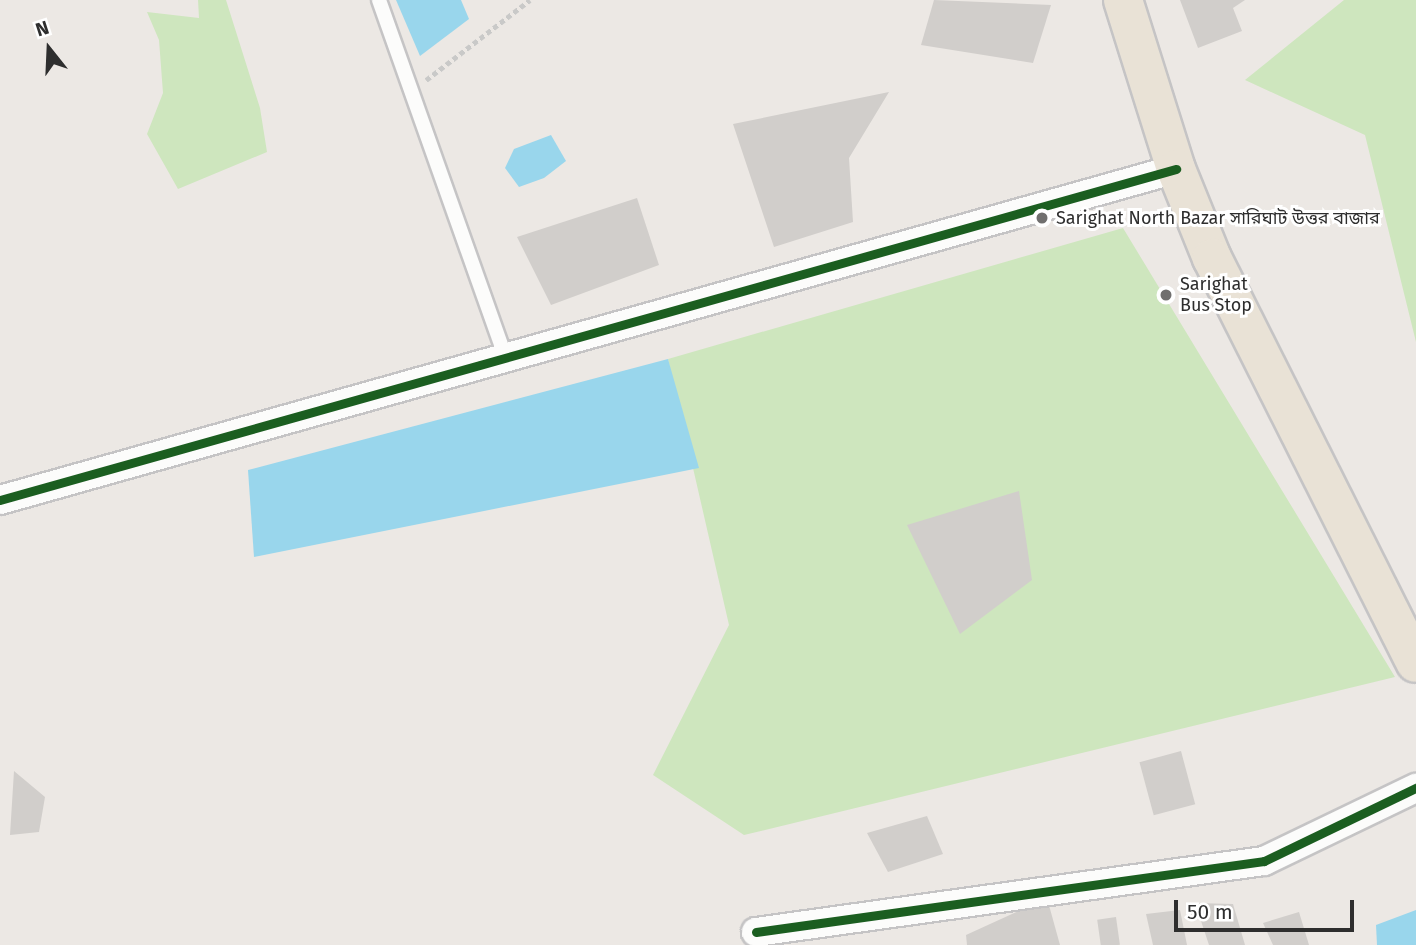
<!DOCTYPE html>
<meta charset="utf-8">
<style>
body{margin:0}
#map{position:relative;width:1416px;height:945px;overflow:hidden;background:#ece8e4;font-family:"Fira Sans","Noto Sans Bengali",sans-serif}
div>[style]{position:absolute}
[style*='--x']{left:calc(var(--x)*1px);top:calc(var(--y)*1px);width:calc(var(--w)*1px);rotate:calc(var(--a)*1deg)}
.green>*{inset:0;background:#cee6be}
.water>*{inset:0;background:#99d6ec}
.building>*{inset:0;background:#d1cecb;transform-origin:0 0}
.path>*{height:4.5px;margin-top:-2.25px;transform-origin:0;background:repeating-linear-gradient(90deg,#c9c9c8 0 5px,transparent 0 8.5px)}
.roads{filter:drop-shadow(2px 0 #c5c4c5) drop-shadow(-2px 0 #c5c4c5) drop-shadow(0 2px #c5c4c5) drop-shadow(0 -2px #c5c4c5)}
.service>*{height:14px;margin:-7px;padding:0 7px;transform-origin:7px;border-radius:7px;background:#fcfcfb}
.minor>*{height:28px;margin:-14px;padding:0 14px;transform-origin:14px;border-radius:14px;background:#fcfcfb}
.trunk>*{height:38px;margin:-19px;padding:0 19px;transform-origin:19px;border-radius:19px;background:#e9e2d6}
.cycleway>*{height:9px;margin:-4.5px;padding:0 4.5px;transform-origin:4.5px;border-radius:4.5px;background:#1b5e20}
.dots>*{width:19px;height:19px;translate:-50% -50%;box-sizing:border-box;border:4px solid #fff;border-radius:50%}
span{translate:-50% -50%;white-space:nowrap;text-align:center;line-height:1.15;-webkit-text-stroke:6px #fff;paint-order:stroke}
.poi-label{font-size:18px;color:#2e2e2e}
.left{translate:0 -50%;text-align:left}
.north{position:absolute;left:14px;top:14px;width:70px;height:70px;-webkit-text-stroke:5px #fff;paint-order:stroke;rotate:342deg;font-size:19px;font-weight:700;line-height:28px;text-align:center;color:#2e2e2e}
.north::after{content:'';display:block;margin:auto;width:24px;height:32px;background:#2e2e2e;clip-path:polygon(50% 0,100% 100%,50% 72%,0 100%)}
.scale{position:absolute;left:1174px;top:900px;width:180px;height:32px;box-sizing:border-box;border:4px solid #2e2e2e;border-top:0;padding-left:9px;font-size:21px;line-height:24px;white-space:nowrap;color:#2e2e2e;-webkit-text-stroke:5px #fff;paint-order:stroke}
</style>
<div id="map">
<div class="green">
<i style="clip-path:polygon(198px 0,226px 0,260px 108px,267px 152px,178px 189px,147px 134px,163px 93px,159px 40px,147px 12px,199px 18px)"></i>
<i style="clip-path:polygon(1344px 0,1416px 0,1416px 342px,1365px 135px,1245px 80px)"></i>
<i style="clip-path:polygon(1123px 228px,1395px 677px,744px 835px,653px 775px,729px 625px,668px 359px)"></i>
</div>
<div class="water">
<i style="clip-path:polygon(396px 0,461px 0,469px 19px,420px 56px)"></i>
<i style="clip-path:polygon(551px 135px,566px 161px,544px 178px,519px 187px,505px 168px,514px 149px)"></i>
<i style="clip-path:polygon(668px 359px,699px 468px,254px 557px,248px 470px)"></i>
<i style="clip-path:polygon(1416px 910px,1416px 945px,1377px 945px,1376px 925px)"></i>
</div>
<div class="building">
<i style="clip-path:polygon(934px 0,1051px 5px,1033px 63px,921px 45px)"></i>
<i style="clip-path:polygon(1180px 0,1245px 0,1233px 8px,1242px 31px,1198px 48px)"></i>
<i style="clip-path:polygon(889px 92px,849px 158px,853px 222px,774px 247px,733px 124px)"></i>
<i style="clip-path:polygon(637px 198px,659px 265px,551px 305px,517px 237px)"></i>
<i style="clip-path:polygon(1019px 491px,1032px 580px,960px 634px,907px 525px)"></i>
<i style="left:1181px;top:751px;width:55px;height:43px;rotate:75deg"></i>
<i style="clip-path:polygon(14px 771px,45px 797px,39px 832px,10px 835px)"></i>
<i style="clip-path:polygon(927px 816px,943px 854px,888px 872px,867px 833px)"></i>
<i style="clip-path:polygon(1047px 898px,1060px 945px,967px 945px,966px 935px)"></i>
<i style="clip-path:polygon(1195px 903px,1233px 904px,1245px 945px,1209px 945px)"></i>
<i style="clip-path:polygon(1180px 910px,1187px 945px,1153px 945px,1146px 914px)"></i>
<i style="clip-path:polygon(1299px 912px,1309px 945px,1273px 945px,1263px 923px)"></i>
<i style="left:1116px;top:917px;width:28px;height:19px;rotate:82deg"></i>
</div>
<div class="path">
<i style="--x:426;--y:80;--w:131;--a:-37.6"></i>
</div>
<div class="roads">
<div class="service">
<i style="--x:379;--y:0;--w:377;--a:70.5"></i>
</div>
<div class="minor">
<i style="--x:0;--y:500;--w:1222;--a:-15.72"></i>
<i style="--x:756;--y:932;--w:513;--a:-7.96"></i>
<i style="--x:1264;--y:861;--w:169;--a:-25.7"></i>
</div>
<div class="trunk">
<i style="--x:1123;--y:0;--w:177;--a:72.6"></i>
<i style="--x:1176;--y:169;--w:96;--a:68"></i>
<i style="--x:1212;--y:258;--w:453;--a:63.3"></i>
</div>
</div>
<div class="cycleway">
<i style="--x:0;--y:500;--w:1222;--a:-15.72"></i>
<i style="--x:756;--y:932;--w:513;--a:-7.96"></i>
<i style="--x:1264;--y:861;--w:169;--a:-25.7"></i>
</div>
<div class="dots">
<i style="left:1042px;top:218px;background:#706f6e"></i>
<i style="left:1166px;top:295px;background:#706f6e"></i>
</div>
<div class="poi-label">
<span class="left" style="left:1056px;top:218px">Sarighat North Bazar সারিঘাট উত্তর বাজার</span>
<span class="left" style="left:1180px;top:295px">Sarighat<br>Bus Stop</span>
</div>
<div class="north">N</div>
<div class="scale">50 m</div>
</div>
